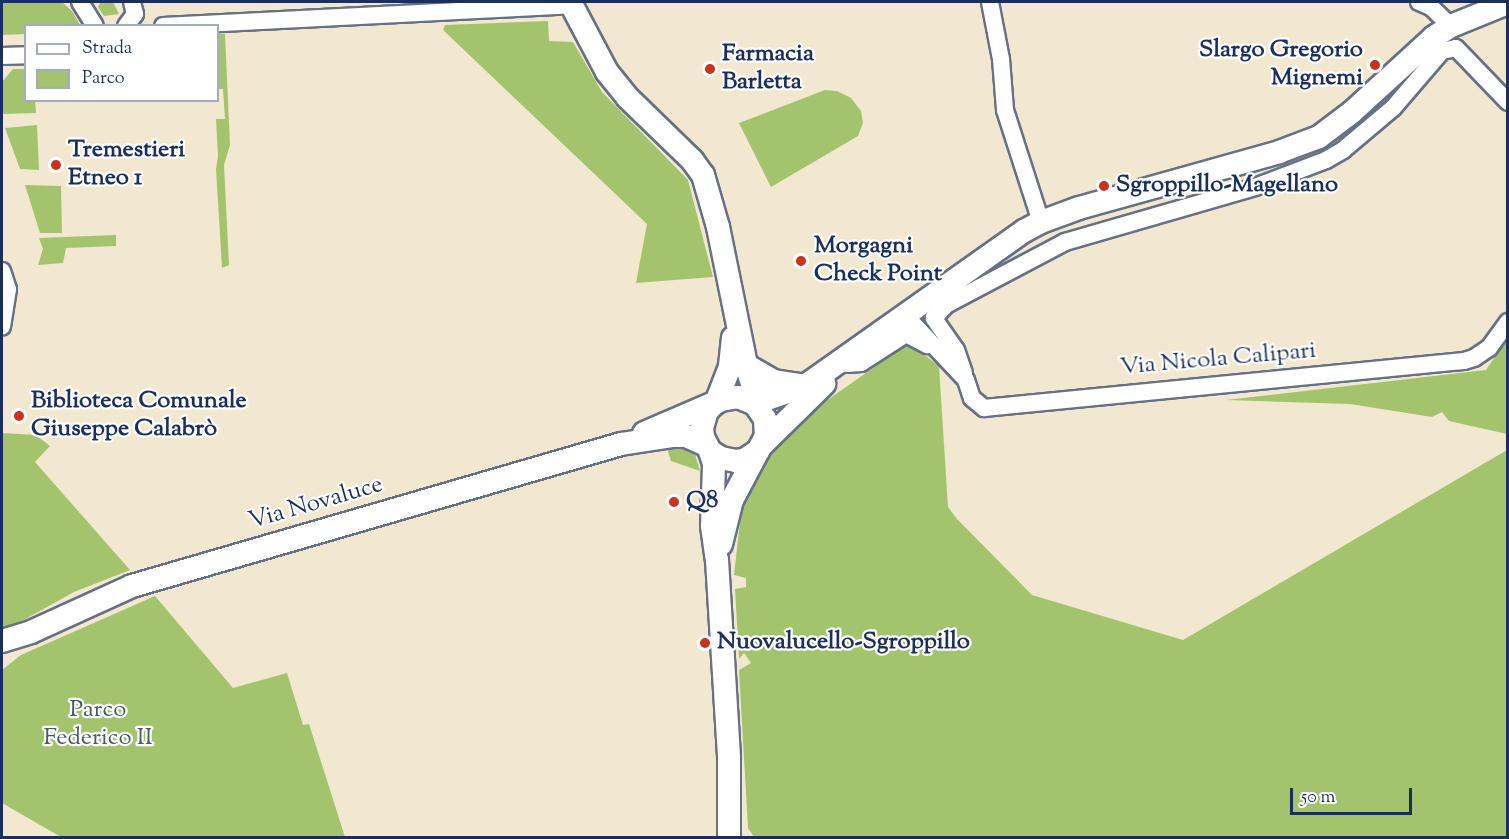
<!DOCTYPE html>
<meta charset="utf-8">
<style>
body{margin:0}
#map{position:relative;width:1509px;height:839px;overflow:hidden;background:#f1e8cf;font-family:"Sorts Mill Goudy",serif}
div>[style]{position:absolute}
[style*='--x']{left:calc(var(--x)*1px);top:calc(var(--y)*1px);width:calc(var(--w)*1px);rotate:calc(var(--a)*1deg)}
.green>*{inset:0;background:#a3c46d}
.roads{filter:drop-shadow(2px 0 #667086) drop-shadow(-2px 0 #667086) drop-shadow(0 2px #667086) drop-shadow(0 -2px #667086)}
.minor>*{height:16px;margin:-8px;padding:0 8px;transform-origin:8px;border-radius:8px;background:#fff}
.secondary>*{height:22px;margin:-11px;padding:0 11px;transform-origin:11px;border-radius:11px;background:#fff}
.dots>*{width:16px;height:16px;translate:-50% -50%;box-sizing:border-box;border:3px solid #fff;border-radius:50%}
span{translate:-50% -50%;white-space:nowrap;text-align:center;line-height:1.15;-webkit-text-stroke:4.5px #fff;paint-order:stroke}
.poi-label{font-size:24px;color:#1b2f5e;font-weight:700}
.right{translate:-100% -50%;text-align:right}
.left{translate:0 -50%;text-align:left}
.street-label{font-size:24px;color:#1b2f5e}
.park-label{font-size:24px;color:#445c62}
.frame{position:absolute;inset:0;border:3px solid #1b2f5e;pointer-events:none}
.legend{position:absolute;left:24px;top:24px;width:195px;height:78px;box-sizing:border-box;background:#fff;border:2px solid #a4acbf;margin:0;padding:8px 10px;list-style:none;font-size:18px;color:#1b2f5e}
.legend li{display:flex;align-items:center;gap:12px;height:30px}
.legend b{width:30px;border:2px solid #a4acbf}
.scale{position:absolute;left:1290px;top:788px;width:122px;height:27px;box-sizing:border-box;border:3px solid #1b2f5e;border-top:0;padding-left:8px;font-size:18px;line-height:21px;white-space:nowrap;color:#1b2f5e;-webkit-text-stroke:4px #fff;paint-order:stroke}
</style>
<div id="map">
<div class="green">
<i style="clip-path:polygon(2px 2px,62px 2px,72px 11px,80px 25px,26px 26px,25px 34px,2px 35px)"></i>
<i style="clip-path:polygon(113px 2px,119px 14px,104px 16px,98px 7px,100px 3px)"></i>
<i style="clip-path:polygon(548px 21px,549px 41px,573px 42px,602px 92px,688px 180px,713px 277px,636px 283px,647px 224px,443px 30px,445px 25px)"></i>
<i style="clip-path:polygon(218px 34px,225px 34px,230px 145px,224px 165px,229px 265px,222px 268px,216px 169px,218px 156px,216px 119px,225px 119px,223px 89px,218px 89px)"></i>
<i style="clip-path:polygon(13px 69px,25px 69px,26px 100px,35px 101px,36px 113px,2px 114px,2px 82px)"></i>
<i style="clip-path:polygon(825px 90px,837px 91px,851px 98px,861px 111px,863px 123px,858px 136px,771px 187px,739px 123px)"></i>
<i style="clip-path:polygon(37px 125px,39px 170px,20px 169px,5px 128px)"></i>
<i style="clip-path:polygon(25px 185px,61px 186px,62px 233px,40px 233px)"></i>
<i style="clip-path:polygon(116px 235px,116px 246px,66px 248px,63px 263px,38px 265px,43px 249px,39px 238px)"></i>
<i style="clip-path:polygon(1507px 338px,1507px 434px,1449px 421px,1442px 412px,1432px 417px,1350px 404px,1226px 400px,1486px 370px)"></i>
<i style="clip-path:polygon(909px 343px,939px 366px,948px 507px,957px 519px,1032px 595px,1183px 640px,1507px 450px,1507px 837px,754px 837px,748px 828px,739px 670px,751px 663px,744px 653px,739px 659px,735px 589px,746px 587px,746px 578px,734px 575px,741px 513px,748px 494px,766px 462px,793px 428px,813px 410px)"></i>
<i style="clip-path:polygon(2px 433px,36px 435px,50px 446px,35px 462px,130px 570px,74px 592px,2px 632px)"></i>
<i style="clip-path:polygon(677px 446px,691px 450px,695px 454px,700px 471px,671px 461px,667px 448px)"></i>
<i style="clip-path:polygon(155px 596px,233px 688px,287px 673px,303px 725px,309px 724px,345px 837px,61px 837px,2px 803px,2px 670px,21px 655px)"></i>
</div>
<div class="roads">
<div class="minor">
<i style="--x:80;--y:2;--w:28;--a:58"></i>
<i style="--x:990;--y:2;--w:58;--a:79.1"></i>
<i style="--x:1001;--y:59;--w:51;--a:85.5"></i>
<i style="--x:1005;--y:110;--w:118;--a:72.2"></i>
<i style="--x:1419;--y:2;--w:13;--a:23"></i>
<i style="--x:1431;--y:7;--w:28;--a:44"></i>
<i style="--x:126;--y:26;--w:15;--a:-53"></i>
<i style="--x:135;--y:14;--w:12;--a:-104"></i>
<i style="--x:163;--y:26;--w:409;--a:-2.9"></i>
<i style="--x:1438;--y:43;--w:9;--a:63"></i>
<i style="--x:1442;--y:51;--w:14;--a:-12"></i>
<i style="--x:1456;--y:48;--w:75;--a:46.1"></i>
<i style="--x:2;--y:56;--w:24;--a:-2"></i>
<i style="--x:2;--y:271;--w:19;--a:72"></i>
<i style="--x:8;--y:289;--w:38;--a:99"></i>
<i style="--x:905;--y:315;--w:89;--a:46.8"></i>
<i style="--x:966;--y:380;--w:19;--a:72"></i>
<i style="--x:972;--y:398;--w:16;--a:40"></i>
<i style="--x:984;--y:408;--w:482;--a:-5.6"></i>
<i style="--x:1464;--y:361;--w:10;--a:-17"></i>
<i style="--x:1474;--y:358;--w:18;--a:-34"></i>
<i style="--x:1489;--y:348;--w:32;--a:-54"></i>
<i style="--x:847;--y:364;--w:14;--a:-4"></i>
<i style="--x:861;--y:363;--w:54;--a:-32.8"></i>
<i style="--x:906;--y:334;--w:24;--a:28"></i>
<i style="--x:964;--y:373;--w:24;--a:-109"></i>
<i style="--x:956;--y:350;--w:39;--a:-125"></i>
<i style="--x:934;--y:318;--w:18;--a:-47"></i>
<i style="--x:946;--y:305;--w:135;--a:-27.9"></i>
<i style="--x:1065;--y:242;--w:198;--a:-16.1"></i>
<i style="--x:1255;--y:187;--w:76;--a:-20.8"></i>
<i style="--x:1326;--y:160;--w:20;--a:-30"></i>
<i style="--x:1343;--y:150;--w:65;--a:-40"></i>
<i style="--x:1393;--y:108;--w:75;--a:-49.3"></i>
</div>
<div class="secondary">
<i style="--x:570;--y:2;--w:79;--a:62.1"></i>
<i style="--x:607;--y:72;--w:32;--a:51"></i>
<i style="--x:627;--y:97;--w:91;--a:44.1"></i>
<i style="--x:692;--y:160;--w:19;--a:54"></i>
<i style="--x:703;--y:175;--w:54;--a:73.9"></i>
<i style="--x:718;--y:227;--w:141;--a:78.5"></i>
<i style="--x:746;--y:365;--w:48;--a:71.9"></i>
<i style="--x:746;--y:365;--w:32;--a:30"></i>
<i style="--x:774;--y:381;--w:30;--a:9"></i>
<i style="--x:747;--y:400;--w:17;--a:0"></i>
<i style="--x:764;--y:400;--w:43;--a:-18.9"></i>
<i style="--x:805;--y:386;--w:268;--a:-35.3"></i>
<i style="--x:1024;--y:231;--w:19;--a:-28"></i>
<i style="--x:1041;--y:222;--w:40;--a:-20.2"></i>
<i style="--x:1079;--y:208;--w:208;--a:-15.6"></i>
<i style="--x:1279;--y:152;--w:43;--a:-20.6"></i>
<i style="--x:1319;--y:137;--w:41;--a:-37.1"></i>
<i style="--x:1352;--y:112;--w:111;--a:-42.4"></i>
<i style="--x:1434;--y:37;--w:20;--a:-33"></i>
<i style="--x:1451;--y:26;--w:61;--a:-22"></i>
<i style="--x:716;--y:403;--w:40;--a:-69"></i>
<i style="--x:730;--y:366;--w:28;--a:-84"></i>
<i style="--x:644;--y:433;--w:84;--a:-23.2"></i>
<i style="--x:721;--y:400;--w:17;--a:-10"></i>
<i style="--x:738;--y:397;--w:18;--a:22"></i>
<i style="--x:755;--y:404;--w:18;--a:56"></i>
<i style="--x:765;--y:419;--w:17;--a:87"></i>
<i style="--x:766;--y:436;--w:17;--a:118"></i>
<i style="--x:758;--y:451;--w:17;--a:147"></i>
<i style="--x:744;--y:460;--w:8;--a:173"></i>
<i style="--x:736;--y:461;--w:15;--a:-169"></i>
<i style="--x:721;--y:458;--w:13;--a:-148"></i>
<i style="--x:710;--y:451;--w:16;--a:-117"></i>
<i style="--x:703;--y:437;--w:9;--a:-96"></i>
<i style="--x:702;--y:428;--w:18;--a:-74"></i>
<i style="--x:707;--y:411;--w:8;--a:-45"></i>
<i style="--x:763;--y:444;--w:86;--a:-44.5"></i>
<i style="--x:710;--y:451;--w:14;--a:73"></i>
<i style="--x:714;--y:464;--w:62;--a:91.8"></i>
<i style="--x:712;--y:526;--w:34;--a:82"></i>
<i style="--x:717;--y:560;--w:198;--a:86.5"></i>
<i style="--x:729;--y:758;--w:80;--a:90"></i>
<i style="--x:721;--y:544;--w:45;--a:-76"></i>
<i style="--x:732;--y:500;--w:55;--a:-62"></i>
<i style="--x:2;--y:641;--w:30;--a:-17"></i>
<i style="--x:31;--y:632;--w:111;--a:-24.5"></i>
<i style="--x:132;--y:586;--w:509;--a:-16.19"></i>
<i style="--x:621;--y:444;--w:53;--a:-8.7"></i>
<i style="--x:673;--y:436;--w:13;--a:0"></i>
<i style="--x:686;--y:436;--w:22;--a:24"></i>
</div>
</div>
<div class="dots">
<i style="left:1375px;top:65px;background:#c8321e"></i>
<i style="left:710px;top:69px;background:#c8321e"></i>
<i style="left:56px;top:165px;background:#c8321e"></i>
<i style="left:1104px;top:186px;background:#c8321e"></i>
<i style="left:801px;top:261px;background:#c8321e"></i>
<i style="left:19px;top:416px;background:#c8321e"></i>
<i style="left:674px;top:502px;background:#c8321e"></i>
<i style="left:705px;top:643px;background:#c8321e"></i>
</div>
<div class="poi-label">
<span class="right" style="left:1363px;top:65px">Slargo Gregorio<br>Mignemi</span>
<span class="left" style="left:722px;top:69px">Farmacia<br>Barletta</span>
<span class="left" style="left:68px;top:165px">Tremestieri<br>Etneo 1</span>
<span class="left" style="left:1116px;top:186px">Sgroppillo-Magellano</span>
<span class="left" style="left:814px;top:261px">Morgagni<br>Check Point</span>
<span class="left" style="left:31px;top:416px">Biblioteca Comunale<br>Giuseppe Calabrò</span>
<span class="left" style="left:686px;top:502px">Q8</span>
<span class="left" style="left:717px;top:643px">Nuovalucello-Sgroppillo</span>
</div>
<div class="street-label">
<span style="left:1218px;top:360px;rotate:-5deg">Via Nicola Calipari</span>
<span style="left:316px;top:504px;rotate:-16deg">Via Novaluce</span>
</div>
<div class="park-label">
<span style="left:98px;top:725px">Parco<br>Federico II</span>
</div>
<div class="frame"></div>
<ul class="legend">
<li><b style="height:8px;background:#fff"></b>Strada</li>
<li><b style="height:16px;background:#a3c46d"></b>Parco</li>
</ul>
<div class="scale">50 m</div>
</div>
